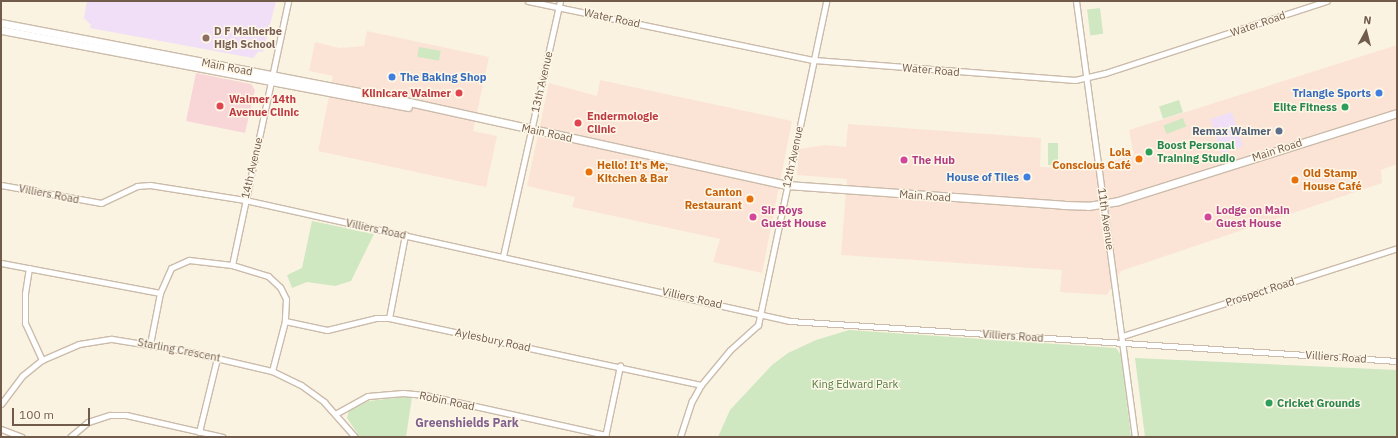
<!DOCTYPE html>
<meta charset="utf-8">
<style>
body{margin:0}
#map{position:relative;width:1398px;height:438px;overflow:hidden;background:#fbf3e2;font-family:"IBM Plex Sans",sans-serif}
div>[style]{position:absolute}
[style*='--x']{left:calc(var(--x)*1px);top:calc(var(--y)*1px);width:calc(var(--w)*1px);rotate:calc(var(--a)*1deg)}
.commercial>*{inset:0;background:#fbe4d6}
.education>*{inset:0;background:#f0dff7;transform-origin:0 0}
.medical>*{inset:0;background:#f8d6d8}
.green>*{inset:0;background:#cfe8c2;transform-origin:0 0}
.roads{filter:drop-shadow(1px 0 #cbbbaa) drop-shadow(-1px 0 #cbbbaa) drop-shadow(0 1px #cbbbaa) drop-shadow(0 -1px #cbbbaa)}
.minor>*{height:5px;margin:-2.5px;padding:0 2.5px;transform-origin:2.5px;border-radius:2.5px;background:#fff}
.secondary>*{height:7px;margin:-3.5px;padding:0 3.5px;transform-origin:3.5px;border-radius:3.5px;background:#fff}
.dots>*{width:11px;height:11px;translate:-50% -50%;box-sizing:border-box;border:2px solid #fef7e8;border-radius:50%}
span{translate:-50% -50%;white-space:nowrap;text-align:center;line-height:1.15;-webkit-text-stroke:3px #fef7e8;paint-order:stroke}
.street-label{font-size:11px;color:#715b4a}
.education-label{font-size:11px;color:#785e54;font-weight:700}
.left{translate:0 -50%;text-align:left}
.shop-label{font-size:11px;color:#366cbe;font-weight:700}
.right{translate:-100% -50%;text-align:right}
.health-label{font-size:11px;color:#be3a42;font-weight:700}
.leisure-label{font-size:11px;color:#27864d;font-weight:700}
.service-label{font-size:11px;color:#4e5e75;font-weight:700}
.food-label{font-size:11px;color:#c56008;font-weight:700}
.hotel-label{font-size:11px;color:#b23c85;font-weight:700}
.park-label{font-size:11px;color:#527c45}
.neighbourhood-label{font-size:12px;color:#82628e;font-weight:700}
.frame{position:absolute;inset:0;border:2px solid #715b4a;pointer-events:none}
.north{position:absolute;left:1346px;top:12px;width:40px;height:40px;-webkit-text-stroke:3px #fef7e8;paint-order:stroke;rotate:7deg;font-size:11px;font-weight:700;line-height:16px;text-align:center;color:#715b4a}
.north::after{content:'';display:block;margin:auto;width:14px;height:18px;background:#715b4a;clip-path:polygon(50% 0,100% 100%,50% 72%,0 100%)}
.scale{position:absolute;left:12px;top:408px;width:78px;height:18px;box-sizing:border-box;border:2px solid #715b4a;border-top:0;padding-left:5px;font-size:12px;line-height:14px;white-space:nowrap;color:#715b4a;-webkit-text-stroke:3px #fef7e8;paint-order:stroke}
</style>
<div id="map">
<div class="commercial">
<i style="clip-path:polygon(367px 31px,489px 57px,473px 131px,497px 136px,486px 187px,318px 151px,333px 76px,309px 71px,315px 42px,339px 48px,364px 46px)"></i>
<i style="clip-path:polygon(1397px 45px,1397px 164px,1381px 170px,1382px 183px,1121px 271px,1107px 295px,1060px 292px,1062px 270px,841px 255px,847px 179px,797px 175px,799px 149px,825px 145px,846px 147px,848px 124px,1041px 138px,1040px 167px,1092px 169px,1105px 163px,1134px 155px,1129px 130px)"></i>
<i style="clip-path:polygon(600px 80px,792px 121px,762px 273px,713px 262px,720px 239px,572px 207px,575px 197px,527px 186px,549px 83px,597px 96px)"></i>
</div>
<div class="education">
<i style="clip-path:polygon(87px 1px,276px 1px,263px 52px,259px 51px,253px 58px,90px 28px,91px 25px,84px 18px)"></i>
<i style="left:1232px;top:112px;width:36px;height:23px;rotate:72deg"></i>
</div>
<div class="medical">
<i style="clip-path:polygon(196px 73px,251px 84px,255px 90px,245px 133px,186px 121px)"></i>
</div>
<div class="green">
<i style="left:1100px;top:8px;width:26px;height:13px;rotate:83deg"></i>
<i style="left:419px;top:47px;width:22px;height:10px;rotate:10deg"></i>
<i style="left:1179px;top:100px;width:13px;height:21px;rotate:72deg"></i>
<i style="left:1183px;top:118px;width:9px;height:21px;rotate:69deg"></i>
<i style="left:1048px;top:143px;width:10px;height:22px"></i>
<i style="clip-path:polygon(312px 221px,374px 234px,351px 281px,335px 286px,307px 282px,292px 288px,287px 275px,302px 268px)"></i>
<i style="clip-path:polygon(849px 330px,1116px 348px,1121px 355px,1131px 437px,718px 437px,730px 410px,772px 365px,788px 353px,816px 340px)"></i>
<i style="clip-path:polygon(1135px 358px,1397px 370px,1397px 437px,1145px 437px)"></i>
<i style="clip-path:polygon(402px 397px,412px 397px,406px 437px,360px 437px,347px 418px,349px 410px,369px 401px)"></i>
</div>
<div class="roads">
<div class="minor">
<i style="--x:528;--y:1;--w:292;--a:11.7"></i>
<i style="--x:814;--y:60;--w:262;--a:4.4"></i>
<i style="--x:1075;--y:80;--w:31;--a:-13"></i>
<i style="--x:1105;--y:73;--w:233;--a:-18"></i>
<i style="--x:1076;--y:1;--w:440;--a:82.3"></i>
<i style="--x:1;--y:185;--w:102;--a:10.2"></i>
<i style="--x:101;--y:203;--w:40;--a:-25"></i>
<i style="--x:137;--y:186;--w:13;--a:-4"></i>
<i style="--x:150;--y:185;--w:96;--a:9"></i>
<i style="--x:245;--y:200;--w:558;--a:12.52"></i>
<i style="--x:790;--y:321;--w:608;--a:3.77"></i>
<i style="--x:503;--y:256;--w:261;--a:-77.4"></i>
<i style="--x:1;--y:263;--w:162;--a:10.7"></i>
<i style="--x:232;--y:265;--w:270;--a:-78"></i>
<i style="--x:29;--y:268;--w:26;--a:99"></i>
<i style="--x:25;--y:294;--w:29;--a:90"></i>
<i style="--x:25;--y:323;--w:41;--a:65.3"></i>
<i style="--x:389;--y:318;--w:85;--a:-79.1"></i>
<i style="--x:285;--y:321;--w:43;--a:12.1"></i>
<i style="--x:327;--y:330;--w:50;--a:-13.8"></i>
<i style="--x:376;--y:318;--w:13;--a:0"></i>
<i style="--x:389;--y:318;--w:319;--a:12.1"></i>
<i style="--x:1122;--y:336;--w:289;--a:-17.7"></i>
<i style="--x:150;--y:344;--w:52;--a:-78.9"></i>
<i style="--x:160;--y:293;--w:27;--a:-66"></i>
<i style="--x:171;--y:268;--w:20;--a:-24"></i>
<i style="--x:189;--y:260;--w:43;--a:6.6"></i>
<i style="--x:232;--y:265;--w:38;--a:17"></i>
<i style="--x:268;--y:276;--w:16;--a:43"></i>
<i style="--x:280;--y:287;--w:13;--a:63"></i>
<i style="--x:286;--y:299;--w:22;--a:93"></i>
<i style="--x:285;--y:321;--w:52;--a:104.6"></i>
<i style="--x:1;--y:404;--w:35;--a:-53"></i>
<i style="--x:22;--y:376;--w:26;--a:-39"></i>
<i style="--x:42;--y:360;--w:40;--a:-23.4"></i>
<i style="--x:79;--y:344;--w:33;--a:-9"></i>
<i style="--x:112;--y:339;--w:75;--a:9.2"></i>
<i style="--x:186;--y:351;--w:88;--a:13.1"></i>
<i style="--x:272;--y:371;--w:32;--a:26"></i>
<i style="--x:301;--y:385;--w:29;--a:36"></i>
<i style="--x:324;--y:402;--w:47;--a:48.5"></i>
<i style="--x:337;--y:413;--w:35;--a:-29"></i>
<i style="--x:368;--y:396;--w:35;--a:-5"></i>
<i style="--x:403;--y:393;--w:22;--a:5"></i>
<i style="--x:425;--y:395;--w:185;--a:12.5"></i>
<i style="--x:1;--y:429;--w:22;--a:21"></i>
<i style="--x:199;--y:432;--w:76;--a:-76.3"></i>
<i style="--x:70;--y:437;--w:23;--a:-40"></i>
<i style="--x:88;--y:422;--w:23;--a:-18"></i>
<i style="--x:110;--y:415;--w:16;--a:0"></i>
<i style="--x:126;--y:415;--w:99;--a:12.8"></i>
<i style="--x:605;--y:437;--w:73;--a:-78.1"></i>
<i style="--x:680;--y:437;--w:38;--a:-72"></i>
<i style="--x:692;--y:401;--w:18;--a:-61"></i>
<i style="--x:701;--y:385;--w:45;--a:-50.4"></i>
<i style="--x:730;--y:350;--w:38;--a:-42"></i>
<i style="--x:758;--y:325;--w:331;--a:-78.1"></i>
</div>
<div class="secondary">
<i style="--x:1;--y:23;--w:406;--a:10.9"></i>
<i style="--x:400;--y:100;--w:396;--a:12.4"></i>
<i style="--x:787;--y:185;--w:277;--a:4.1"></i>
<i style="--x:1063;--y:205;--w:25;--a:2"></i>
<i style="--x:1088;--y:206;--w:30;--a:-9"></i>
<i style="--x:1118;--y:201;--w:293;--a:-17.5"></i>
<i style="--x:1;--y:30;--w:414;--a:10.7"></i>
</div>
</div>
<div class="dots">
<i style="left:206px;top:38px;background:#8d6e63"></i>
<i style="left:392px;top:77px;background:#3f7fe0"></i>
<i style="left:459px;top:93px;background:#e0444e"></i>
<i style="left:1379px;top:93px;background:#3f7fe0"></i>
<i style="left:220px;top:106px;background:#e0444e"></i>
<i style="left:1345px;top:107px;background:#2e9e5b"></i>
<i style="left:578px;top:123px;background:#e0444e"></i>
<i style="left:1279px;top:131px;background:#5c6f8a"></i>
<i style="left:1149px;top:152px;background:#2e9e5b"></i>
<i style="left:1139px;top:159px;background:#e8710a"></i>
<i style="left:904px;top:160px;background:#d1479c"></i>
<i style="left:589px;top:172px;background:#e8710a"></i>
<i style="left:1027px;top:177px;background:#3f7fe0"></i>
<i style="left:1295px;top:180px;background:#e8710a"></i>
<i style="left:750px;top:199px;background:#e8710a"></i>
<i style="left:753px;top:217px;background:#d1479c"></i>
<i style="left:1208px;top:217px;background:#d1479c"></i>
<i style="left:1269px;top:403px;background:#2e9e5b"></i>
</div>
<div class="street-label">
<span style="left:612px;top:18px;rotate:12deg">Water Road</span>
<span style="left:1258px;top:24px;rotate:-19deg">Water Road</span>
<span style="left:227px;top:67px;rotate:11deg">Main Road</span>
<span style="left:931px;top:70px;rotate:5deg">Water Road</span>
<span style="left:542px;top:82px;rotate:-77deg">13th Avenue</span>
<span style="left:547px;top:133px;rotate:12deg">Main Road</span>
<span style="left:1277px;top:150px;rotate:-18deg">Main Road</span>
<span style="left:793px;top:157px;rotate:-78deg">12th Avenue</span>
<span style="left:252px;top:168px;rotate:-77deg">14th Avenue</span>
<span style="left:49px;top:194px;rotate:11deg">Villiers Road</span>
<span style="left:925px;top:196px;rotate:4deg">Main Road</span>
<span style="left:1106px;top:219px;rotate:82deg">11th Avenue</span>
<span style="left:376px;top:229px;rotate:12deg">Villiers Road</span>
<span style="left:1260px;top:292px;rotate:-18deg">Prospect Road</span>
<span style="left:692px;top:298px;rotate:13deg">Villiers Road</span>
<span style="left:1013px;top:336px;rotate:4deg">Villiers Road</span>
<span style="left:493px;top:340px;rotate:12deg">Aylesbury Road</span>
<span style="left:179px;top:350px;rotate:11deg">Starling Crescent</span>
<span style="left:1336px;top:357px;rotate:4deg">Villiers Road</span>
<span style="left:447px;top:401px;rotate:12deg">Robin Road</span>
</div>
<div class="education-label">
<span class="left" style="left:214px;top:38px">D F Malherbe<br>High School</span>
</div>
<div class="shop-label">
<span class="left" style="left:400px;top:77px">The Baking Shop</span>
<span class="right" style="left:1371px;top:93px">Triangle Sports</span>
<span class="right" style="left:1019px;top:177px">House of Tiles</span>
</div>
<div class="health-label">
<span class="right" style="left:451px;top:93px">Klinicare Walmer</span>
<span class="left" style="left:229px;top:106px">Walmer 14th<br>Avenue Clinic</span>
<span class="left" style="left:587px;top:123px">Endermologie<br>Clinic</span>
</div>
<div class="leisure-label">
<span class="right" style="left:1337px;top:107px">Elite Fitness</span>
<span class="left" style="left:1157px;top:152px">Boost Personal<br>Training Studio</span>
<span class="left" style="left:1277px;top:403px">Cricket Grounds</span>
</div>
<div class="service-label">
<span class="right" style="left:1271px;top:131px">Remax Walmer</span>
</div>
<div class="food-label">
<span class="right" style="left:1131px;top:159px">Lola<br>Conscious Café</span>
<span class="left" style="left:597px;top:172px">Hello! It's Me,<br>Kitchen &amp; Bar</span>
<span class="left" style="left:1303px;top:180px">Old Stamp<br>House Café</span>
<span class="right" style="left:742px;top:199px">Canton<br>Restaurant</span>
</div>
<div class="hotel-label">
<span class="left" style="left:912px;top:160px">The Hub</span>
<span class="left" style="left:761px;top:217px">Sir Roys<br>Guest House</span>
<span class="left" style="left:1216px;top:217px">Lodge on Main<br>Guest House</span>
</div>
<div class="park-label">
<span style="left:855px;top:384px">King Edward Park</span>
</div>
<div class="neighbourhood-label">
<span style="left:467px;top:423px">Greenshields Park</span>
</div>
<div class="frame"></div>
<div class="north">N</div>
<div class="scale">100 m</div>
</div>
